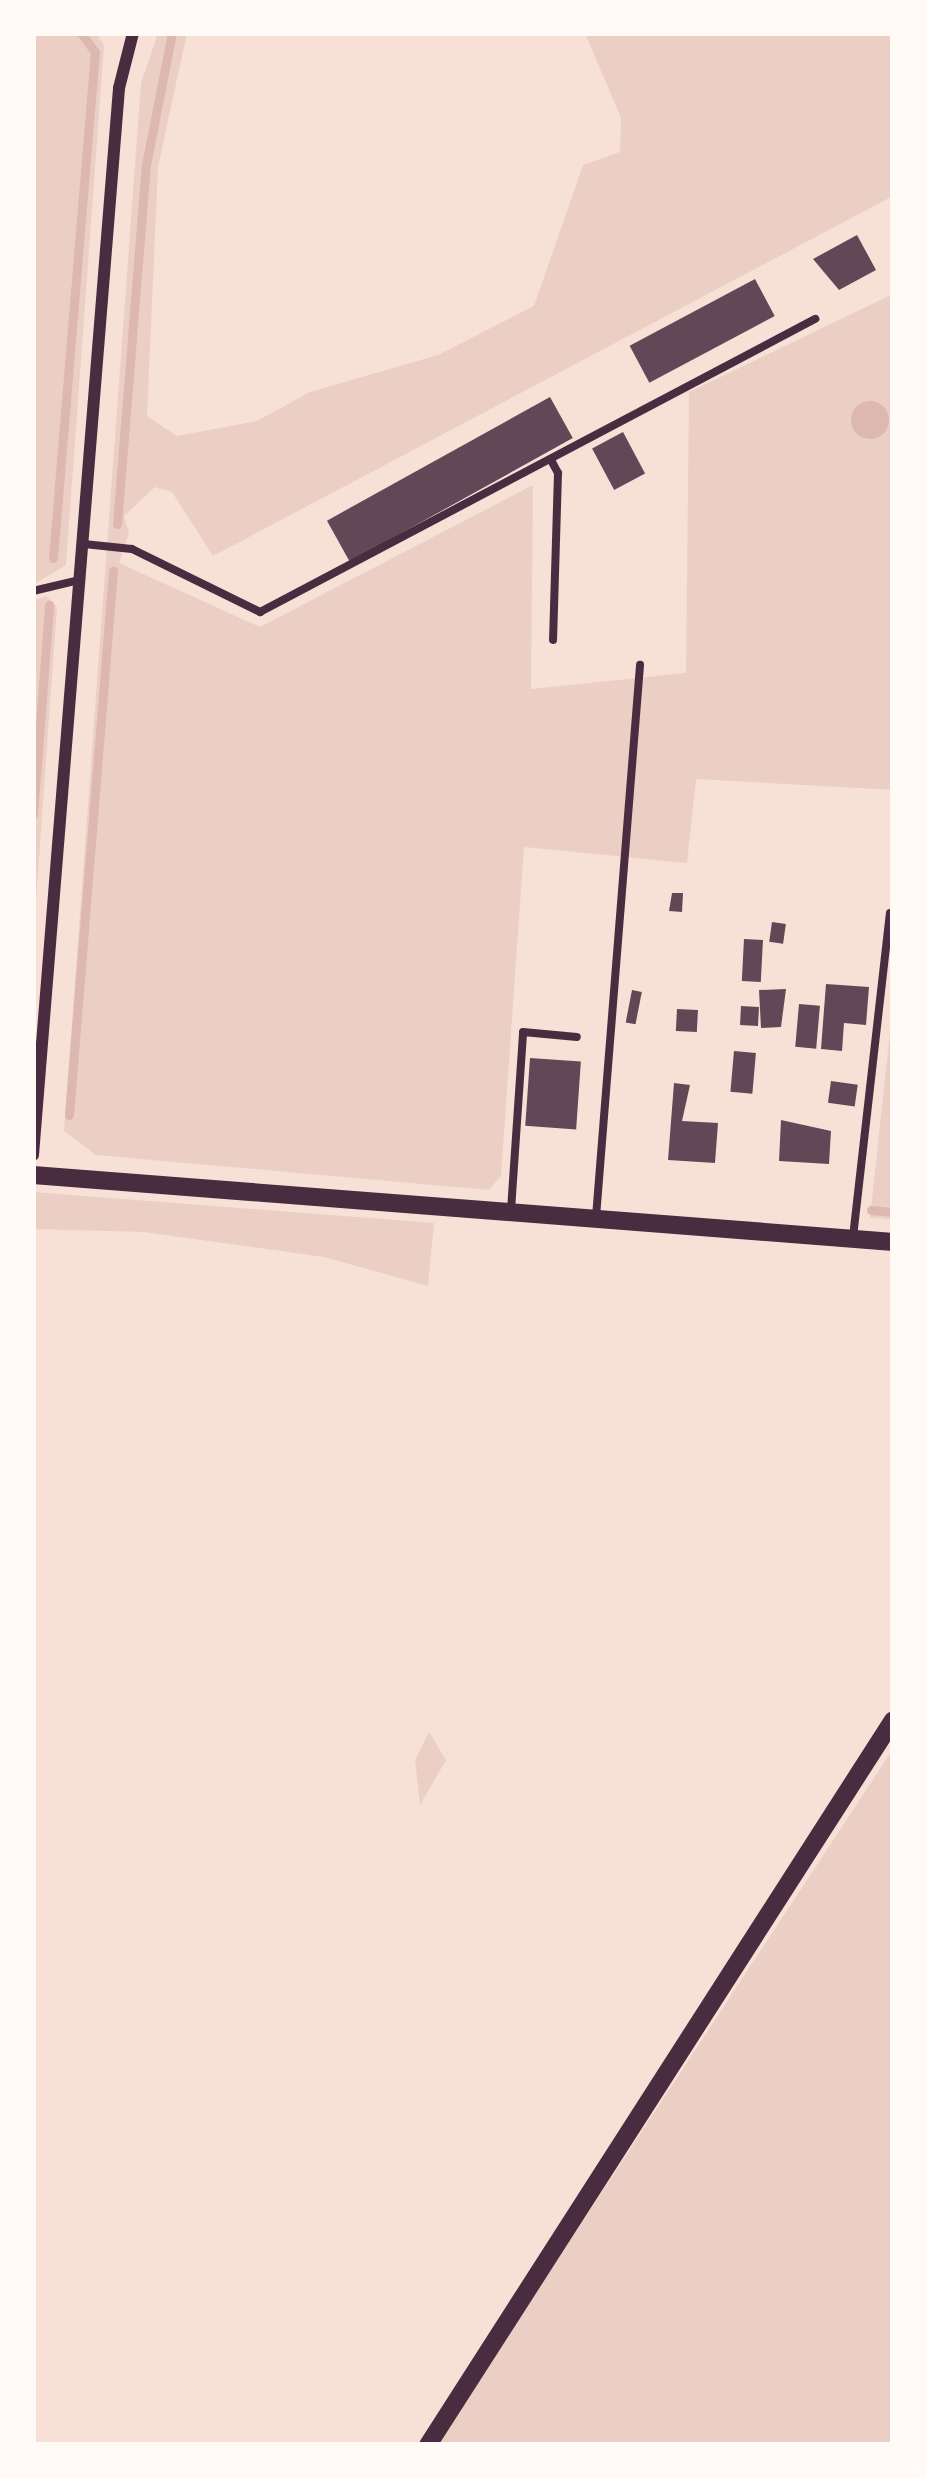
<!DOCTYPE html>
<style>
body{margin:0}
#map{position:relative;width:926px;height:2478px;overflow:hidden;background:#f7e1d7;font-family:Karla,sans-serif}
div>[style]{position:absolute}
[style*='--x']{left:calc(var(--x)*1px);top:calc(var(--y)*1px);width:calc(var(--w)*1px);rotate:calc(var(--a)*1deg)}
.green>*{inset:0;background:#ebcfc5}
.water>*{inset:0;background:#dcb8b0}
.round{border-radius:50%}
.stream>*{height:9px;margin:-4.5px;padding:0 4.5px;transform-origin:4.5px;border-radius:4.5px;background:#dcb8b0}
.building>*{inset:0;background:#644757;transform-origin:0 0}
.service>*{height:8px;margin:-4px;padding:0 4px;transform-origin:4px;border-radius:4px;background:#4a2c40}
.minor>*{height:12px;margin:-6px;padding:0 6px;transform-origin:6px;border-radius:6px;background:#4a2c40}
.tertiary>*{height:18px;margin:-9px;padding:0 9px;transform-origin:9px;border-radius:9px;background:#4a2c40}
span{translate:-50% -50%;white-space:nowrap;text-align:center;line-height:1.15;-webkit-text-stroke:12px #fffaf5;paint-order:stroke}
.frame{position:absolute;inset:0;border:36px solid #fffaf5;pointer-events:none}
</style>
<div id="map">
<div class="green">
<i style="clip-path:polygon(33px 33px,96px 33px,104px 45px,66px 565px,33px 585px)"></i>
<i style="clip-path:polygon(158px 33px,187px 33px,158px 167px,147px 416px,177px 436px,257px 421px,310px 392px,438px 355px,534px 306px,583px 165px,620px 152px,621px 118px,585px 33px,893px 33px,893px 196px,213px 556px,172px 492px,155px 487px,124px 516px,129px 533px,119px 563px,260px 627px,533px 485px,531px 689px,686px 673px,689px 392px,893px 294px,893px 790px,696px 779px,687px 863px,524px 847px,501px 1176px,489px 1190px,96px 1155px,64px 1131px,141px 83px)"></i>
<i style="clip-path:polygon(46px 596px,57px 607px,33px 942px,33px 601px)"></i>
<i style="clip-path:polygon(893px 1004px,893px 1219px,870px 1218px)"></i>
<i style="clip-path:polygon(33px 1192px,434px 1223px,428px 1286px,324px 1257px,143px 1232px,33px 1229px)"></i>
<i style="clip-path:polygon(429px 1732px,446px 1760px,420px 1805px,415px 1760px)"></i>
<i style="clip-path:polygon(893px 1749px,893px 2445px,436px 2445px,441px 2437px)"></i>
</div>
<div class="water">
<i class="round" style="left:851px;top:401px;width:38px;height:38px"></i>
</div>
<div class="stream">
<i style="--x:117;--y:524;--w:360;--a:-85.4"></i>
<i style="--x:146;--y:165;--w:135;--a:-78.9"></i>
<i style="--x:53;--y:558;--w:508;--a:-85.26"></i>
<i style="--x:95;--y:52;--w:24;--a:-126"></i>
<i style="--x:33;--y:815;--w:211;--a:-85.6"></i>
<i style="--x:69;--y:1115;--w:546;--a:-85.38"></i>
<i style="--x:871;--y:1210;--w:22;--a:5"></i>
</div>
<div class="building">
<i style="clip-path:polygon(857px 235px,876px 270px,839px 290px,813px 259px)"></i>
<i style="left:755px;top:279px;width:42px;height:142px;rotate:62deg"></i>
<i style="left:550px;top:397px;width:47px;height:255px;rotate:61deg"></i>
<i style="left:623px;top:432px;width:47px;height:35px;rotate:62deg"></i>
<i style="clip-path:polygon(672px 893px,683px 893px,682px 912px,669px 911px)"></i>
<i style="left:772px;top:922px;width:14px;height:20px;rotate:8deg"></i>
<i style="left:744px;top:939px;width:19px;height:42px;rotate:3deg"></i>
<i style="clip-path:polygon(826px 984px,869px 987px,866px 1025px,844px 1023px,842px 1051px,821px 1049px)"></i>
<i style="clip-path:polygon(786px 989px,781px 1027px,761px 1028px,759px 990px)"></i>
<i style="left:632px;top:990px;width:10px;height:33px;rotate:11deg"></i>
<i style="left:799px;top:1004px;width:21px;height:43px;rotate:5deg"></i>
<i style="left:741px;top:1006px;width:18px;height:19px;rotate:3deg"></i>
<i style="left:677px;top:1009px;width:21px;height:22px;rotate:3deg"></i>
<i style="left:734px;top:1051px;width:22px;height:41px;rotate:5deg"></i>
<i style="left:530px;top:1058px;width:51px;height:68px;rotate:4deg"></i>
<i style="left:831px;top:1081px;width:27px;height:22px;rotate:8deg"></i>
<i style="clip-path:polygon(674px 1083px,690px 1085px,682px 1121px,718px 1123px,715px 1163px,668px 1160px)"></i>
<i style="clip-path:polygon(781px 1120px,831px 1131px,829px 1164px,779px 1161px)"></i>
</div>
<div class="service">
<i style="--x:551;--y:460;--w:15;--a:62"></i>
<i style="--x:558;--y:473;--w:167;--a:91.7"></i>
<i style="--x:84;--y:544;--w:48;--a:5.9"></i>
<i style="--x:132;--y:549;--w:143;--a:26.2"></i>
<i style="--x:260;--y:612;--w:628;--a:-27.83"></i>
<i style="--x:33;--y:591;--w:47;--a:-13.4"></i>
<i style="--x:511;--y:1210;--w:178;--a:-86.1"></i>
<i style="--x:523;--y:1032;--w:54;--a:5.3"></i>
<i style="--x:596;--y:1217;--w:554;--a:-85.44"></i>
<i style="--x:853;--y:1237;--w:326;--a:-83.5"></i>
</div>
<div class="minor">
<i style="--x:33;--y:1155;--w:1070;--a:-85.39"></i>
<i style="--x:119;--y:88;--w:57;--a:-75.7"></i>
</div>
<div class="tertiary">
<i style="--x:33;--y:1175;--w:863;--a:4.45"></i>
<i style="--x:428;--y:2445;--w:861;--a:-57.32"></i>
</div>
<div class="frame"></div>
</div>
